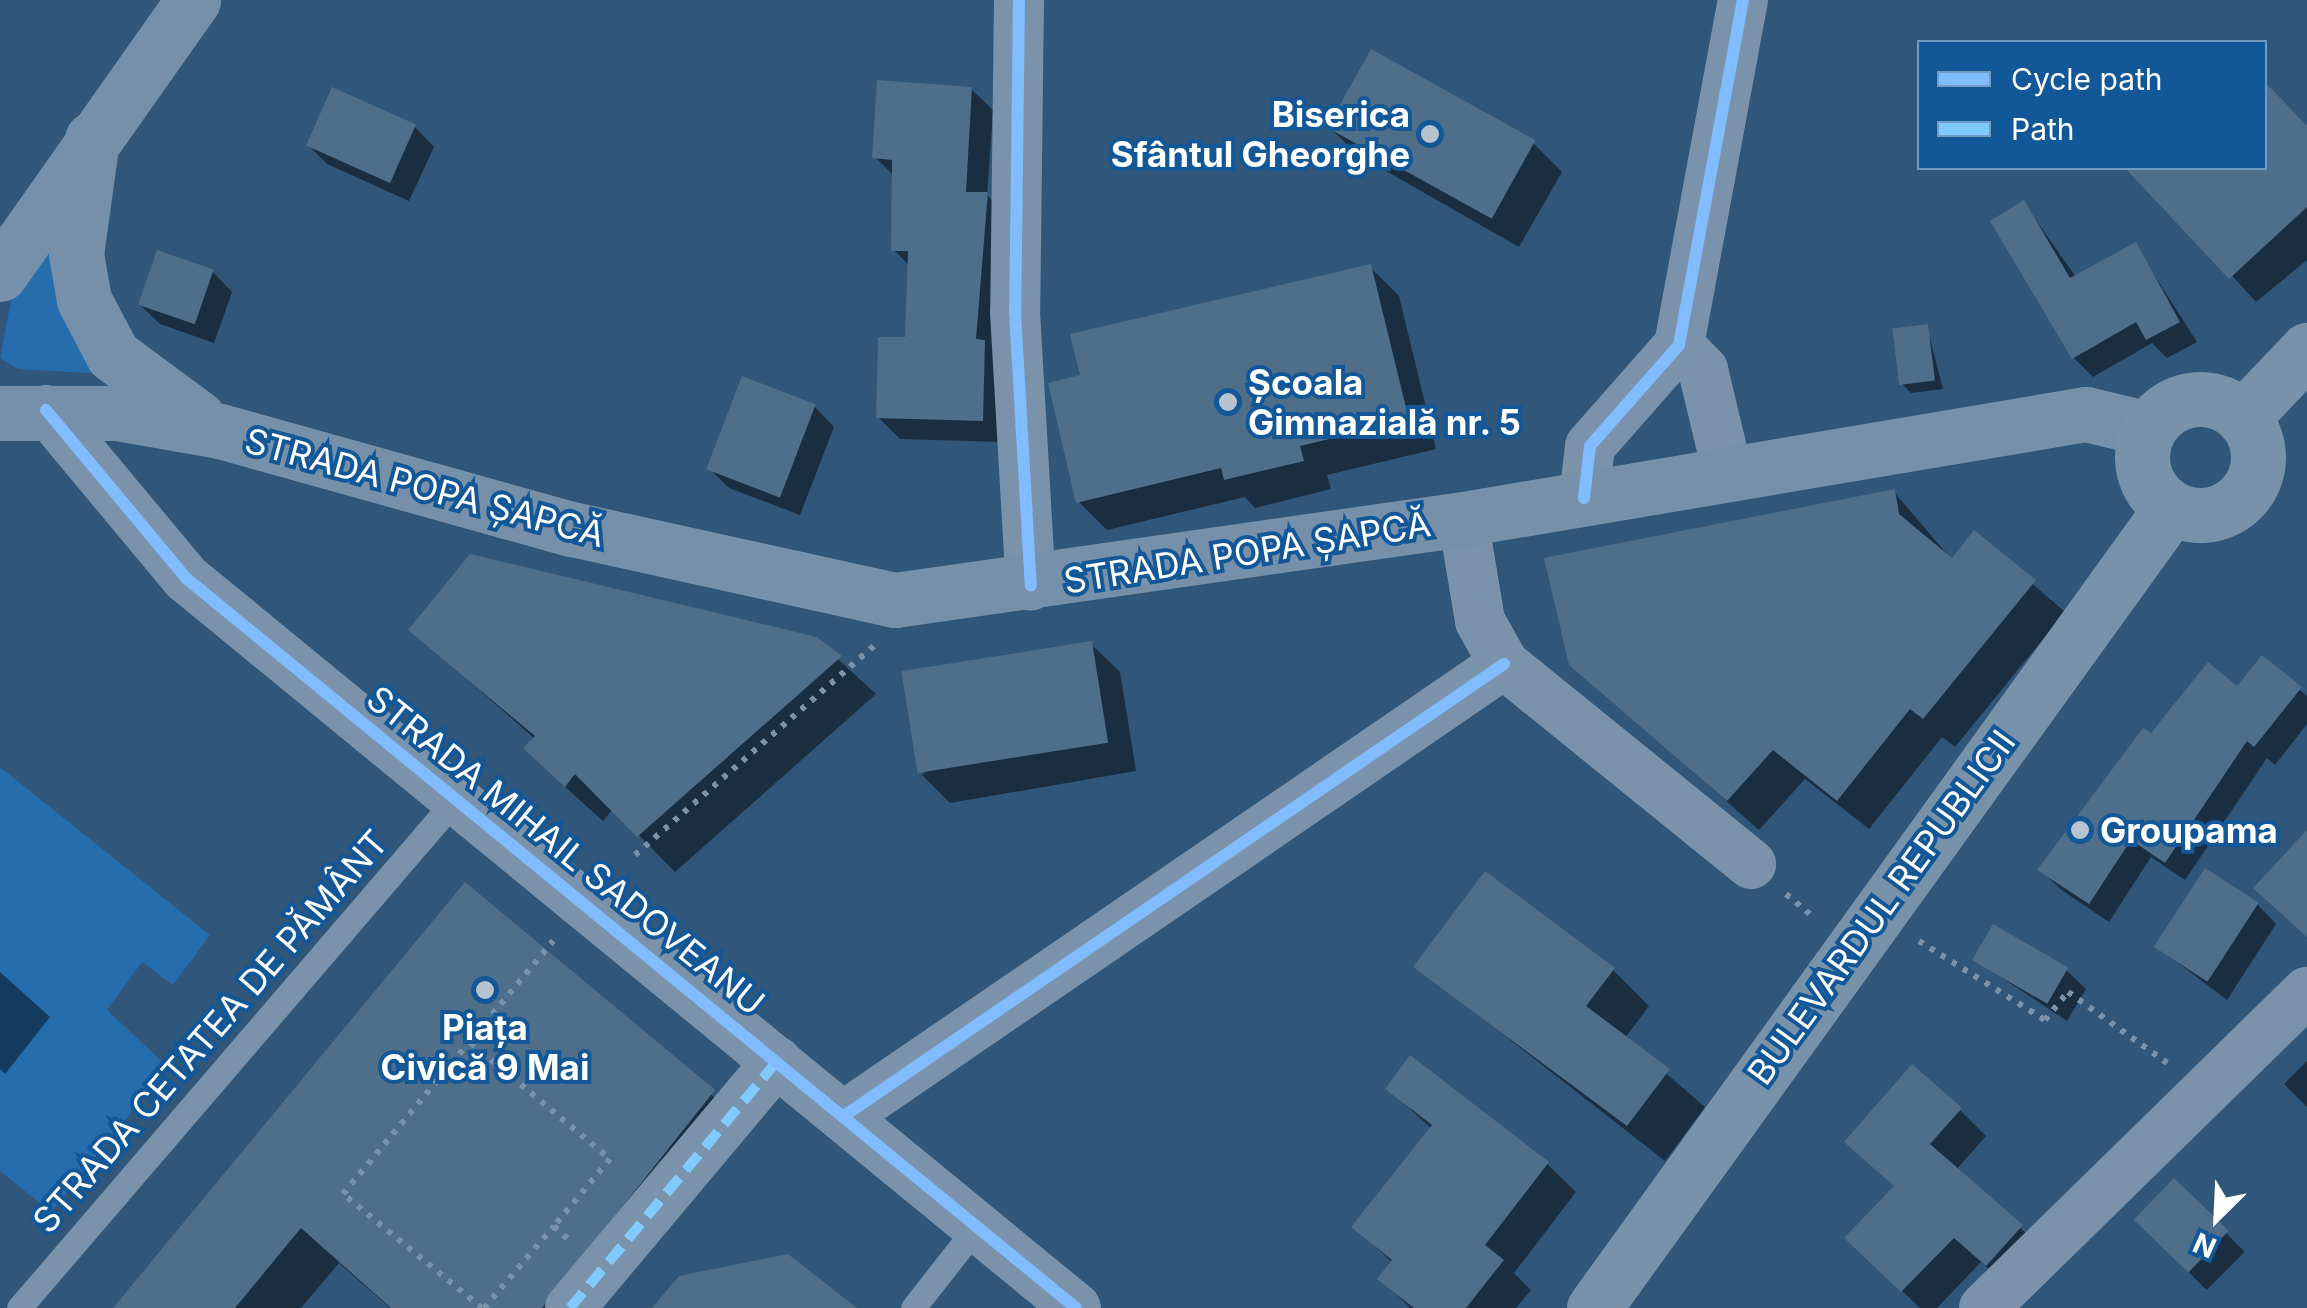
<!DOCTYPE html>
<meta charset="utf-8">
<style>
body{margin:0}
#map{position:relative;width:2307px;height:1308px;overflow:hidden;background:#305679;font-family:Inter,sans-serif}
div>[style]{position:absolute}
[style*='--x']{left:calc(var(--x)*1px);top:calc(var(--y)*1px);width:calc(var(--w)*1px);rotate:calc(var(--a)*1deg)}
.green>*{inset:0;background:#266dae}
.shadow>*{inset:0;background:#0007;transform-origin:0 0}
.building>*{inset:0;background:#4f6e8a;transform-origin:0 0}
.path>*{height:6px;margin-top:-3px;transform-origin:0;background:repeating-linear-gradient(90deg,#7a93ab 0 5px,transparent 0 13px)}
.lane>*{height:25px;margin:-12.5px;padding:0 12.5px;transform-origin:12.5px;border-radius:12.5px;background:#7a93ab}
.street>*{height:50px;margin:-25px;padding:0 25px;transform-origin:25px;border-radius:25px;background:#7a93ab}
.secondary>*{height:55px;margin:-27.5px;padding:0 27.5px;transform-origin:27.5px;border-radius:27.5px;background:#7590a8}
.primary>*{height:55px;margin:-27.5px;padding:0 27.5px;transform-origin:27.5px;border-radius:27.5px;background:#7892a9}
.primary>.ring{margin:-27.5px;padding:0;box-sizing:content-box;background:none;border:55px solid #7892a9;border-radius:50%}
.quiet>*{height:10px;margin-top:-5px;transform-origin:0;background:repeating-linear-gradient(90deg,#80caff 0 20px,transparent 0 30px)}
.cycleway>*{height:12px;margin:-6px;padding:0 6px;transform-origin:6px;border-radius:6px;background:#80bcff}
.dots>*{width:28px;height:28px;translate:-50% -50%;box-sizing:border-box;border:5px solid #125797;border-radius:50%}
span{translate:-50% -50%;white-space:nowrap;text-align:center;line-height:1.15;-webkit-text-stroke:8px #125797;paint-order:stroke}
.poi-label{font-size:35px;color:#fff;font-weight:700}
.right{translate:-100% -50%;text-align:right}
.left{translate:0 -50%;text-align:left}
.street-label{font-size:35px;color:#fff}
.legend{position:absolute;left:1917px;top:40px;width:350px;height:130px;box-sizing:border-box;background:#125797;border:2px solid #719ac1;margin:0;padding:12px 18px;list-style:none;font-size:30px;color:#fff}
.legend li{display:flex;align-items:center;gap:20px;height:50px}
.legend b{width:50px;border:2px solid #719ac1}
.north{position:absolute;left:2167px;top:1168px;width:100px;height:100px;-webkit-text-stroke:8px #125797;paint-order:stroke;rotate:204deg;font-size:28px;font-weight:700;line-height:40px;text-align:center;color:#fff}
.north::after{content:'';display:block;margin:auto;width:35px;height:45px;background:#fff;clip-path:polygon(50% 0,100% 100%,50% 72%,0 100%)}
</style>
<div id="map">
<div class="green">
<i style="clip-path:polygon(52px 247px,105px 374px,18px 369px,0 358px,11px 301px)"></i>
<i style="clip-path:polygon(0 767px,210px 935px,173px 985px,142px 962px,107px 1010px,168px 1067px,51px 1212px,0 1171px)"></i>
</div>
<div class="shadow">
<i style="clip-path:polygon(971px 89px,993px 110px,987px 195px,1008px 216px,1003px 442px,900px 439px,878px 417px,907px 340px,910px 266px,894px 250px,894px 176px,875px 157px)"></i>
<i style="clip-path:polygon(415px 127px,434px 147px,409px 201px,327px 164px,308px 145px)"></i>
<i style="clip-path:polygon(1329px 127px,1533px 143px,1562px 172px,1519px 247px,1358px 155px)"></i>
<i style="clip-path:polygon(2307px 128px,2307px 260px,2256px 302px,2134px 168px,2175px 168px,2186px 180px,2200px 168px,2264px 168px)"></i>
<i style="clip-path:polygon(2024px 203px,2076px 277px,2135px 245px,2197px 342px,2167px 358px,2152px 343px,2093px 377px,2074px 358px)"></i>
<i style="clip-path:polygon(1370px 267px,1399px 296px,1436px 449px,1327px 475px,1331px 489px,1255px 508px,1245px 497px,1107px 530px,1078px 501px)"></i>
<i style="clip-path:polygon(213px 272px,232px 292px,214px 343px,160px 324px,140px 305px)"></i>
<i style="clip-path:polygon(1927px 327px,1943px 389px,1911px 393px,1902px 384px)"></i>
<i style="clip-path:polygon(815px 407px,834px 427px,800px 515px,729px 488px,710px 469px)"></i>
<i style="clip-path:polygon(1894px 492px,1953px 561px,1975px 534px,2065px 612px,1955px 747px,1942px 737px,1869px 829px,1805px 779px,1759px 830px,1572px 664px)"></i>
<i style="clip-path:polygon(411px 630px,816px 639px,876px 694px,675px 872px,613px 809px,603px 821px,563px 785px,535px 739px)"></i>
<i style="clip-path:polygon(1091px 644px,1120px 672px,1136px 771px,950px 803px,922px 775px)"></i>
<i style="clip-path:polygon(2262px 659px,2307px 696px,2307px 724px,2275px 765px,2267px 758px,2185px 880px,2151px 857px,2109px 922px,2060px 889px,2041px 870px,2152px 737px,2238px 689px)"></i>
<i style="clip-path:polygon(466px 885px,750px 1128px,599px 1308px,390px 1308px,339px 1263px,301px 1308px,119px 1308px)"></i>
<i style="clip-path:polygon(2257px 904px,2276px 924px,2227px 1000px,2160px 949px)"></i>
<i style="clip-path:polygon(1975px 960px,2066px 970px,2086px 989px,2067px 1021px)"></i>
<i style="clip-path:polygon(1417px 967px,1613px 970px,1649px 1006px,1625px 1038px,1705px 1107px,1665px 1161px)"></i>
<i style="clip-path:polygon(0 972px,50px 1017px,5px 1074px,0 1069px)"></i>
<i style="clip-path:polygon(2307px 1061px,2307px 1107px,2284px 1084px)"></i>
<i style="clip-path:polygon(1388px 1089px,1547px 1164px,1576px 1192px,1514px 1273px,1531px 1290px,1516px 1308px,1410px 1308px,1381px 1279px,1393px 1263px,1354px 1227px,1432px 1129px)"></i>
<i style="clip-path:polygon(1960px 1110px,1986px 1136px,1956px 1170px,2047px 1252px,2013px 1290px,1981px 1262px,1937px 1308px,1920px 1308px,1847px 1238px,1896px 1188px,1847px 1142px)"></i>
<i style="left:2174px;top:1181px;width:100px;height:54px;rotate:45deg"></i>
</div>
<div class="building">
<i style="left:1371px;top:49px;width:188px;height:90px;rotate:29deg"></i>
<i style="clip-path:polygon(877px 80px,972px 87px,966px 192px,988px 192px,976px 339px,985px 340px,983px 421px,876px 418px,878px 337px,905px 337px,908px 251px,891px 251px,892px 160px,872px 158px)"></i>
<i style="clip-path:polygon(2264px 81px,2307px 126px,2307px 207px,2229px 279px,2125px 168px,2264px 168px)"></i>
<i style="left:332px;top:87px;width:92px;height:64px;rotate:24deg"></i>
<i style="clip-path:polygon(2024px 200px,2070px 278px,2136px 242px,2180px 322px,2146px 340px,2136px 322px,2072px 359px,1990px 221px)"></i>
<i style="left:157px;top:250px;width:60px;height:58px;rotate:19deg"></i>
<i style="clip-path:polygon(1371px 264px,1409px 420px,1300px 446px,1304px 461px,1224px 480px,1221px 468px,1076px 503px,1048px 383px,1080px 375px,1070px 334px)"></i>
<i style="left:1928px;top:324px;width:57px;height:36px;rotate:83deg"></i>
<i style="left:742px;top:376px;width:79px;height:100px;rotate:21deg"></i>
<i style="clip-path:polygon(1895px 489px,1899px 514px,1952px 558px,1974px 530px,2036px 580px,1923px 719px,1910px 709px,1837px 801px,1773px 750px,1727px 801px,1569px 665px,1544px 558px)"></i>
<i style="clip-path:polygon(470px 554px,817px 637px,842px 656px,637px 837px,575px 774px,565px 787px,523px 748px,535px 736px,408px 630px)"></i>
<i style="left:1092px;top:641px;width:103px;height:193px;rotate:81deg"></i>
<i style="clip-path:polygon(2262px 655px,2302px 687px,2254px 747px,2247px 741px,2165px 863px,2131px 840px,2089px 904px,2037px 870px,2143px 728px,2151px 733px,2208px 662px,2237px 686px)"></i>
<i style="clip-path:polygon(2307px 830px,2307px 937px,2253px 888px)"></i>
<i style="left:2205px;top:868px;width:64px;height:94px;rotate:33deg"></i>
<i style="clip-path:polygon(1485px 871px,1615px 968px,1586px 1006px,1670px 1069px,1627px 1126px,1413px 967px)"></i>
<i style="clip-path:polygon(465px 882px,715px 1090px,542px 1308px,391px 1308px,301px 1228px,235px 1308px,113px 1308px)"></i>
<i style="left:1993px;top:924px;width:87px;height:42px;rotate:30deg"></i>
<i style="clip-path:polygon(1410px 1055px,1549px 1162px,1485px 1245px,1504px 1260px,1466px 1308px,1414px 1308px,1377px 1279px,1392px 1260px,1351px 1227px,1432px 1125px,1385px 1089px)"></i>
<i style="clip-path:polygon(1912px 1064px,1962px 1108px,1930px 1144px,2023px 1225px,1986px 1266px,1954px 1238px,1901px 1292px,1844px 1238px,1894px 1186px,1844px 1142px)"></i>
<i style="left:2174px;top:1178px;width:76px;height:58px;rotate:44deg"></i>
<i style="clip-path:polygon(788px 1254px,857px 1308px,652px 1308px,679px 1276px)"></i>
</div>
<div class="path">
<i style="--x:635;--y:855;--w:319;--a:-41.2"></i>
<i style="--x:1786;--y:894;--w:38;--a:40"></i>
<i style="--x:1919;--y:941;--w:149;--a:32.1"></i>
<i style="--x:2045;--y:1020;--w:36;--a:-51"></i>
<i style="--x:2068;--y:992;--w:122;--a:35.6"></i>
<i style="--x:471;--y:1043;--w:181;--a:39.8"></i>
<i style="--x:610;--y:1159;--w:87;--a:129.9"></i>
<i style="--x:554;--y:1226;--w:19;--a:43"></i>
<i style="--x:482;--y:1308;--w:180;--a:-140.6"></i>
<i style="--x:343;--y:1194;--w:329;--a:-50.3"></i>
<i style="--x:484;--y:1308;--w:108;--a:-49.5"></i>
</div>
<div class="lane">
<i style="--x:19;--y:1308;--w:671;--a:-49.35"></i>
<i style="--x:913;--y:1308;--w:105;--a:-51.9"></i>
</div>
<div class="street">
<i style="--x:1019;--y:0;--w:312;--a:90.7"></i>
<i style="--x:1015;--y:312;--w:274;--a:86.7"></i>
<i style="--x:1679;--y:345;--w:35;--a:46"></i>
<i style="--x:1703;--y:370;--w:107;--a:76.5"></i>
<i style="--x:46;--y:410;--w:219;--a:50.2"></i>
<i style="--x:186;--y:578;--w:1151;--a:39.36"></i>
<i style="--x:1584;--y:498;--w:52;--a:-83.4"></i>
<i style="--x:1590;--y:446;--w:135;--a:-48.6"></i>
<i style="--x:1679;--y:345;--w:351;--a:-79.5"></i>
<i style="--x:1463;--y:519;--w:103;--a:80.5"></i>
<i style="--x:1480;--y:621;--w:49;--a:60.8"></i>
<i style="--x:1504;--y:664;--w:318;--a:39"></i>
<i style="--x:844;--y:1116;--w:800;--a:-34.41"></i>
<i style="--x:570;--y:1308;--w:322;--a:-50"></i>
<i style="--x:1984;--y:1308;--w:452;--a:-44.4"></i>
</div>
<div class="secondary">
<i style="--x:92;--y:139;--w:116;--a:97.9"></i>
<i style="--x:76;--y:254;--w:47;--a:80.1"></i>
<i style="--x:84;--y:300;--w:62;--a:62.2"></i>
<i style="--x:113;--y:355;--w:106;--a:36.5"></i>
<i style="--x:0;--y:274;--w:335;--a:-54.8"></i>
<i style="--x:0;--y:413;--w:116;--a:0"></i>
<i style="--x:116;--y:413;--w:106;--a:9.8"></i>
<i style="--x:220;--y:431;--w:365;--a:15.6"></i>
<i style="--x:572;--y:529;--w:331;--a:12.4"></i>
<i style="--x:895;--y:600;--w:574;--a:-8.12"></i>
<i style="--x:1463;--y:519;--w:632;--a:-9.57"></i>
<i style="--x:2086;--y:414;--w:64;--a:13.6"></i>
</div>
<div class="primary">
<i class="ring" style="left:2142px;top:399px;width:61px;height:61px"></i>
<i style="--x:2243;--y:417;--w:93;--a:-46.3"></i>
<i style="--x:1594;--y:1308;--w:986;--a:-54.2"></i>
</div>
<div class="quiet">
<i style="--x:570;--y:1308;--w:322;--a:-50"></i>
</div>
<div class="cycleway">
<i style="--x:1019;--y:0;--w:312;--a:90.7"></i>
<i style="--x:1015;--y:312;--w:274;--a:86.7"></i>
<i style="--x:46;--y:410;--w:219;--a:50.2"></i>
<i style="--x:186;--y:578;--w:1151;--a:39.36"></i>
<i style="--x:1584;--y:498;--w:52;--a:-83.4"></i>
<i style="--x:1590;--y:446;--w:135;--a:-48.6"></i>
<i style="--x:1679;--y:345;--w:351;--a:-79.5"></i>
<i style="--x:844;--y:1116;--w:800;--a:-34.41"></i>
</div>
<div class="dots">
<i style="left:1430px;top:134px;background:#b7c4d0"></i>
<i style="left:1228px;top:402px;background:#b7c4d0"></i>
<i style="left:2080px;top:830px;background:#b7c4d0"></i>
<i style="left:485px;top:990px;background:#b7c4d0"></i>
</div>
<div class="poi-label">
<span class="right" style="left:1410px;top:134px">Biserica<br>Sfântul Gheorghe</span>
<span class="left" style="left:1248px;top:402px">Școala<br>Gimnazială nr. 5</span>
<span class="left" style="left:2100px;top:830px">Groupama</span>
<span style="left:485px;top:1047px">Piața<br>Civică 9 Mai</span>
</div>
<div class="street-label">
<span style="left:425px;top:487px;rotate:15deg">STRADA POPA ȘAPCĂ</span>
<span style="left:1247px;top:552px;rotate:-9deg">STRADA POPA ȘAPCĂ</span>
<span style="left:566px;top:850px;rotate:39deg">STRADA MIHAIL SADOVEANU</span>
<span style="left:1881px;top:907px;rotate:-54deg">BULEVARDUL REPUBLICII</span>
<span style="left:210px;top:1031px;rotate:-49deg">STRADA CETATEA DE PĂMÂNT</span>
</div>
<ul class="legend">
<li><b style="height:12px;background:#80bcff"></b>Cycle path</li>
<li><b style="height:12px;background:#80caff"></b>Path</li>
</ul>
<div class="north">N</div>
</div>
